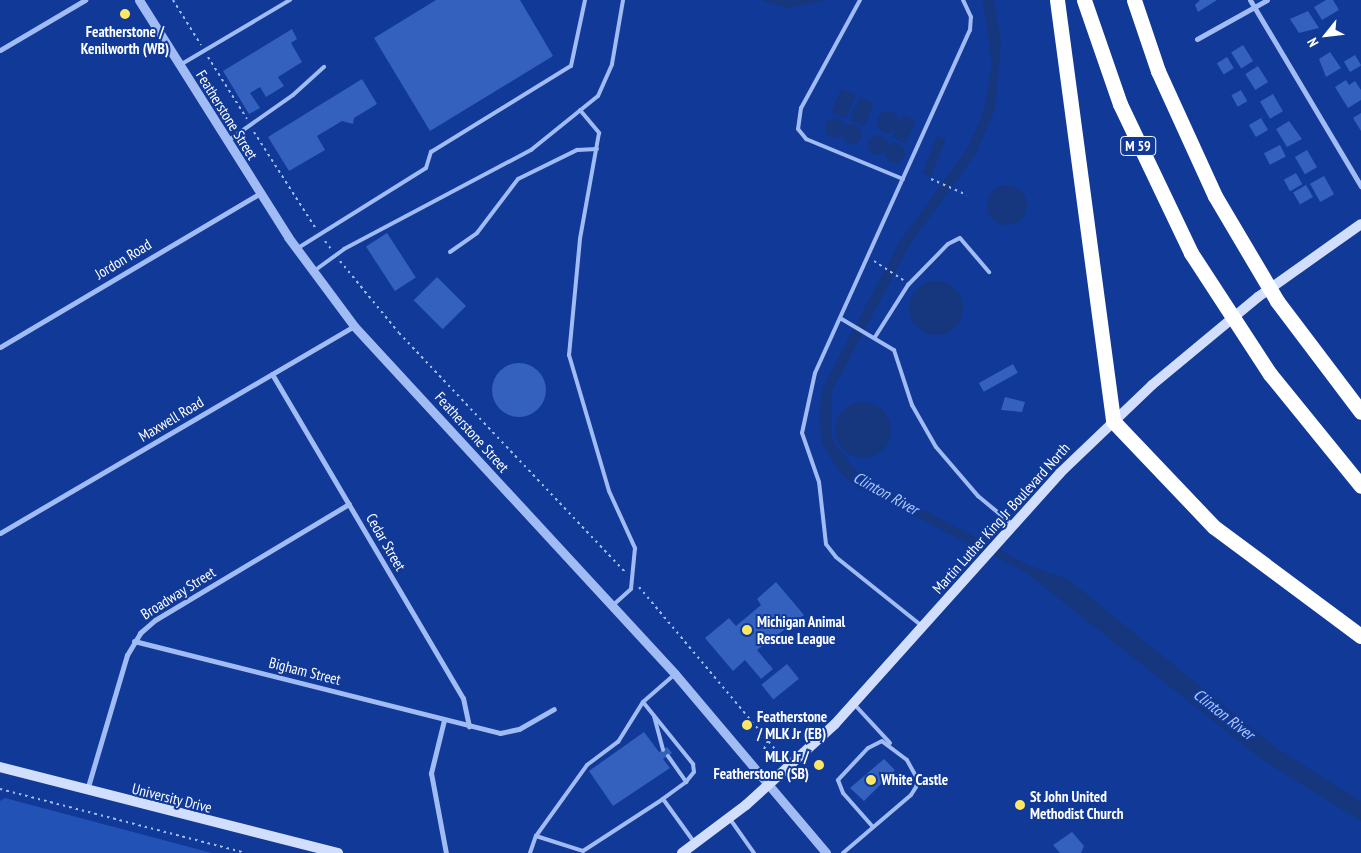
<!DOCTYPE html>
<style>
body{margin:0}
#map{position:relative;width:1361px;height:853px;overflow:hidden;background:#103998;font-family:"PT Sans Narrow",sans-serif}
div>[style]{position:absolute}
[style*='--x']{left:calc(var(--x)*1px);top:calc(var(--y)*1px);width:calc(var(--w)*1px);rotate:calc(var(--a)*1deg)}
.green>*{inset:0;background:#2352b7}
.water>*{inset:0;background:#16367e;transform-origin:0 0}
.round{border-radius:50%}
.building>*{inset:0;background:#3460be;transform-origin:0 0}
.path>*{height:2px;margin-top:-1px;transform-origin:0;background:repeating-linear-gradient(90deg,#a1bbf4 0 2.5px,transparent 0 6.5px)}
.service>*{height:4px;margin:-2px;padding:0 2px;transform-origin:2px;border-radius:2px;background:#a1bbf4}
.minor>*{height:5px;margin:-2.5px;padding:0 2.5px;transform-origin:2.5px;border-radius:2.5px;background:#a1bbf4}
.tertiary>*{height:9px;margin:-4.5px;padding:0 4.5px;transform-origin:4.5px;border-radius:4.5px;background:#a1bbf4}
.secondary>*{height:10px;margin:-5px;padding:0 5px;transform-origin:5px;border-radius:5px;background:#d1defd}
.motorway>*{height:15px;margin:-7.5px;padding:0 7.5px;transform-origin:7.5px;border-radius:7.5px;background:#fff}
.dots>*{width:14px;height:14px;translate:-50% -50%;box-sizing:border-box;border:2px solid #103998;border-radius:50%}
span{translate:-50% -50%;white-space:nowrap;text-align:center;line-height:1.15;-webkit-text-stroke:4px #103998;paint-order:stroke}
.shield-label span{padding:1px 4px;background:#103998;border:1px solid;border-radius:4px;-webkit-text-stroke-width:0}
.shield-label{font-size:14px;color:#fff;font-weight:700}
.poi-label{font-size:15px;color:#fff;font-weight:700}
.left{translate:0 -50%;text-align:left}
.right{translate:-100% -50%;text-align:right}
.street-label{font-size:15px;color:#fff}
.water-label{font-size:16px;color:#adc6fb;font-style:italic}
.north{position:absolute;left:1301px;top:10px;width:50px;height:50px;-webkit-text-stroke:4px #103998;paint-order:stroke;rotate:241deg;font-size:14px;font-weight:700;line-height:20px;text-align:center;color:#fff}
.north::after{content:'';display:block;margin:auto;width:18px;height:22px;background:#fff;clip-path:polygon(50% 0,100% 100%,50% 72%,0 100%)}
</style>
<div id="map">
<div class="green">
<i style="clip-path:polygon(5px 798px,212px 853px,0 853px,0 801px)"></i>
</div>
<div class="water">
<i style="clip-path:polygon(761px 0,827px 0,787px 8px)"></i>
<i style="clip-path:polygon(983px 0,994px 0,1001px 41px,995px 109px,975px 155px,909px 246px,832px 391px,832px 439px,861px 477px,1024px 563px,1069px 580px,1275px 747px,1361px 801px,1361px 821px,1264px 761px,1024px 571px,855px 486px,838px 470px,822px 443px,819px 414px,823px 387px,900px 241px,966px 150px,983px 114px,992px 65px)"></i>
<i style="left:841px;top:89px;width:16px;height:25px;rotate:22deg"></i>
<i style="left:859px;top:97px;width:16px;height:25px;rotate:22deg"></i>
<i class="round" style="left:877px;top:111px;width:22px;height:22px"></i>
<i style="left:903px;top:115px;width:14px;height:25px;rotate:25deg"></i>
<i class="round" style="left:825px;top:118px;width:20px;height:20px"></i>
<i class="round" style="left:842px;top:124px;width:20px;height:20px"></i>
<i class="round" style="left:868px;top:135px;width:20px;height:20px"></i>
<i style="left:937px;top:136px;width:9px;height:40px;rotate:21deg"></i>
<i class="round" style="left:885px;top:143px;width:20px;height:20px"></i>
<i class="round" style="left:987px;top:185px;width:40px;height:40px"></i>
<i class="round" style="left:909px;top:281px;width:54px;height:54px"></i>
<i class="round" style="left:835px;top:402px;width:56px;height:56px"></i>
</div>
<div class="building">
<i style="clip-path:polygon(436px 0,520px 0,553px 56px,430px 131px,374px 38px)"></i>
<i style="clip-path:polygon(1200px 0,1217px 0,1198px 12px,1195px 5px)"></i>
<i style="clip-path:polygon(1326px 0,1333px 0,1339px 10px,1322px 20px,1314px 7px)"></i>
<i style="clip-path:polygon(1308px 11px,1319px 28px,1299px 33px,1290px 19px)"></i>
<i style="clip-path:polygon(292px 29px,297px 39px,291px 43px,302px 62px,278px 77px,284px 86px,266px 97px,260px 87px,250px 93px,260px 108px,249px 114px,223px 71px)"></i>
<i style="left:1243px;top:45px;width:19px;height:14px;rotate:58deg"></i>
<i style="clip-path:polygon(1330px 52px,1341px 68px,1326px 77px,1319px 59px)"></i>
<i style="left:1355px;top:55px;width:12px;height:13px;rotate:59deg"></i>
<i style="left:1227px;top:57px;width:13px;height:12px;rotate:58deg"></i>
<i style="left:1258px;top:66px;width:19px;height:15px;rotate:58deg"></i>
<i style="clip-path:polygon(362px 79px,377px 104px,354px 118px,353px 124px,342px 121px,317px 136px,325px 150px,289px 171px,268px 137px)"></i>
<i style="clip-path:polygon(1346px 80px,1349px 85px,1355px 81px,1361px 90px,1361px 100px,1348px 108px,1335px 87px)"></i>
<i style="left:1241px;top:90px;width:13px;height:11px;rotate:61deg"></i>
<i style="left:1273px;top:94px;width:20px;height:15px;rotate:60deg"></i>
<i style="clip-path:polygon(1361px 113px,1361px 131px,1353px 118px)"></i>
<i style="left:1261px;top:118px;width:14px;height:14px;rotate:60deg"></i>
<i style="clip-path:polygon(1289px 121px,1302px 139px,1287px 147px,1276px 129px)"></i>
<i style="left:1280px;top:145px;width:13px;height:18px;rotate:63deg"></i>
<i style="left:1307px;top:150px;width:20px;height:14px;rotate:60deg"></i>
<i style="left:1296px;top:173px;width:13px;height:14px;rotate:61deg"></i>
<i style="left:1324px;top:176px;width:21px;height:16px;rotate:61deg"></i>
<i style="left:1306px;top:185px;width:14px;height:15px;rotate:60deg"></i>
<i style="left:387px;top:233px;width:53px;height:25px;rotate:57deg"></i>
<i style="left:437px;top:277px;width:41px;height:33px;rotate:45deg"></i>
<i class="round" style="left:492px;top:363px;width:54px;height:54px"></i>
<i style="left:1013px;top:364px;width:10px;height:39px;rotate:61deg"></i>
<i style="clip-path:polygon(1005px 397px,1025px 402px,1022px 412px,1001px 410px)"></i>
<i style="clip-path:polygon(776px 582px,804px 615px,757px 650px,773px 669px,761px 679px,745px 660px,733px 671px,705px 638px,729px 618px,736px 626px,761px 605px,757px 599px)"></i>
<i style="left:787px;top:664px;width:19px;height:33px;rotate:51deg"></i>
<i style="clip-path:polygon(644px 732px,659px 752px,667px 747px,672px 753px,663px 759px,670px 768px,613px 806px,589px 771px)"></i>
<i style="clip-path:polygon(884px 759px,895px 770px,864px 801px,850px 788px)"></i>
<i style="clip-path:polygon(1072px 832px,1084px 846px,1081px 853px,1060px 853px,1053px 845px)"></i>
</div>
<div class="path">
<i style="--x:173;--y:0;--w:53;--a:58.1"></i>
<i style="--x:208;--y:57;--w:73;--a:57.8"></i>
<i style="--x:254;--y:132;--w:115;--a:57.4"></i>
<i style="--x:931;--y:179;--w:39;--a:24"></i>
<i style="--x:325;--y:241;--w:10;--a:53"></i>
<i style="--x:340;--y:261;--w:93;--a:50.7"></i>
<i style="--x:399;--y:333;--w:329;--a:46.6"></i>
<i style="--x:874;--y:261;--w:35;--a:33"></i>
<i style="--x:639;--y:587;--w:212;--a:50"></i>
<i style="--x:764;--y:749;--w:9;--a:-63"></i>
<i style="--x:0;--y:789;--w:253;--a:14.6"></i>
</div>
<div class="service">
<i style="--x:860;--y:0;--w:123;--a:118.6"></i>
<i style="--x:801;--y:108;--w:21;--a:98"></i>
<i style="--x:798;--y:129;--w:13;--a:51"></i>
<i style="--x:806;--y:139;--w:105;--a:22.4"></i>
<i style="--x:180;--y:65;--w:128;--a:-30.6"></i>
<i style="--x:580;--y:110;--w:30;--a:50"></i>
<i style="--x:599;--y:133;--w:108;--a:100.2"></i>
<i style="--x:580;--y:239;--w:117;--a:95.4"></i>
<i style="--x:569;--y:355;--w:142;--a:73.6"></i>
<i style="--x:609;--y:491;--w:63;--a:65.5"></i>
<i style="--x:635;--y:548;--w:41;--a:95.6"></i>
<i style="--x:631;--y:589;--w:25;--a:138"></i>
<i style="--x:229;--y:140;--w:78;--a:-35.1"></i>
<i style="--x:293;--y:95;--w:42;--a:-42.1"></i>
<i style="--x:298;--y:248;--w:151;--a:-32"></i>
<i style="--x:426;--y:168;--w:17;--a:-73"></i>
<i style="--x:431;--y:152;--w:164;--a:-31.6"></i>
<i style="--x:571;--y:66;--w:67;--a:-78"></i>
<i style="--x:450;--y:252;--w:33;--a:-35"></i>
<i style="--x:477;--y:233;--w:68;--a:-52.8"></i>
<i style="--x:518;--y:179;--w:66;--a:-26.2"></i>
<i style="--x:577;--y:150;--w:20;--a:-3"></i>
<i style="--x:314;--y:271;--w:37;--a:-36"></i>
<i style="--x:344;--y:249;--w:212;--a:-27.9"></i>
<i style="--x:531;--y:150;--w:86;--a:-38.9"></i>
<i style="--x:598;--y:96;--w:35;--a:-66"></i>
<i style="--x:612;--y:64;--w:65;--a:-80.2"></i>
<i style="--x:840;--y:318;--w:63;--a:30.7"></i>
<i style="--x:894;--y:350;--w:58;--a:71.9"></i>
<i style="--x:912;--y:405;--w:48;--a:60.3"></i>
<i style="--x:936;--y:447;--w:65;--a:49.4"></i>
<i style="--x:978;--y:496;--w:45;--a:39.6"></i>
<i style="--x:875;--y:337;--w:62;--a:-57.6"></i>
<i style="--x:908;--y:285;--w:57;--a:-45.7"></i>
<i style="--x:948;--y:244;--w:13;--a:-27"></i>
<i style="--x:960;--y:238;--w:45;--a:49.5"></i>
<i style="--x:922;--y:626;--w:110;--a:-141.3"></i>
<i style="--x:836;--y:557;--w:16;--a:-128"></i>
<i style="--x:826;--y:544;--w:62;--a:-96.4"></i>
<i style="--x:819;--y:482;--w:52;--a:-109.1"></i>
<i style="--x:802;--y:433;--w:61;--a:-77.8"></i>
<i style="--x:815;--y:373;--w:376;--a:-65.7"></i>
<i style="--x:970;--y:30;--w:13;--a:-86"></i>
<i style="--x:971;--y:17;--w:19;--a:-115"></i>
<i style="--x:643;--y:702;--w:80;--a:51.1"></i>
<i style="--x:693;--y:764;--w:8;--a:83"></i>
<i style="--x:694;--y:772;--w:13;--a:129"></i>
<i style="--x:686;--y:782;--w:29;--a:144"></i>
<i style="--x:854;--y:704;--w:53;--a:47.3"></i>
<i style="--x:654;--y:716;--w:35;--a:75"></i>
<i style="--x:668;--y:756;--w:32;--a:55"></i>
<i style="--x:730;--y:819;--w:42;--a:54.8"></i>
<i style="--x:536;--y:836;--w:87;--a:-54.3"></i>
<i style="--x:587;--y:765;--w:39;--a:-37"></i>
<i style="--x:618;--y:742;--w:47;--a:-58"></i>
<i style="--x:643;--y:702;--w:43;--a:-41.2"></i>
<i style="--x:530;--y:853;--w:18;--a:-71"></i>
<i style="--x:536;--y:836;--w:49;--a:17.7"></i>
<i style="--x:583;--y:851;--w:95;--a:-33"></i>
<i style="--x:663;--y:799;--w:53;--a:54.2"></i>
<i style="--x:843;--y:853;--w:89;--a:-40.5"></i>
<i style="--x:911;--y:795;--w:9;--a:-58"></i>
<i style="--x:916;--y:787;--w:7;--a:-74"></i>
<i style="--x:918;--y:780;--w:23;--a:-119"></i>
<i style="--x:907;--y:760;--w:31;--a:-143"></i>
<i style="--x:882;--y:741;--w:16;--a:153"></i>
<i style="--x:868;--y:748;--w:44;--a:133.2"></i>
<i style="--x:838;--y:780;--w:14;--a:69"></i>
<i style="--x:843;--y:793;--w:45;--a:48.6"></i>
</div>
<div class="minor">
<i style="--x:1250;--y:0;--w:217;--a:59.2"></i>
<i style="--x:1197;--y:39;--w:80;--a:-29.1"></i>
<i style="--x:0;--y:50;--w:99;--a:-30.5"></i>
<i style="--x:0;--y:347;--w:301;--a:-30.6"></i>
<i style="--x:272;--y:374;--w:376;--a:59.5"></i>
<i style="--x:463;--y:698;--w:29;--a:78"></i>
<i style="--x:0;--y:533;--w:410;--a:-30.3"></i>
<i style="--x:134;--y:641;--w:377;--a:14.1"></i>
<i style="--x:500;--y:733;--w:19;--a:-12"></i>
<i style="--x:519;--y:729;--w:40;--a:-29.7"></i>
<i style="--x:444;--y:720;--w:55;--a:103.8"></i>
<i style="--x:431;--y:773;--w:81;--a:79.4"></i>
<i style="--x:87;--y:790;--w:141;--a:-73.5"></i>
<i style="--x:127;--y:655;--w:26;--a:-59"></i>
<i style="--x:140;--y:633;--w:20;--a:-41"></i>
<i style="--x:155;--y:620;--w:226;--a:-30.9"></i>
</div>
<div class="tertiary">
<i style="--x:139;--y:0;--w:280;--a:57.8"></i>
<i style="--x:288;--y:237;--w:111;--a:53.4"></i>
<i style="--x:354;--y:326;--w:473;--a:47.3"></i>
<i style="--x:675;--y:674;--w:234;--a:49.8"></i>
</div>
<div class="secondary">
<i style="--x:0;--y:767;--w:349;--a:14.3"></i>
<i style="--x:682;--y:853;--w:80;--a:-36.9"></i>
<i style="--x:746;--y:805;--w:120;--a:-42.3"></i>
<i style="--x:835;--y:724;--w:337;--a:-48.1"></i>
<i style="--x:1060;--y:473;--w:127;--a:-43.7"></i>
<i style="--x:1152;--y:385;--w:138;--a:-39.7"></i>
<i style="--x:1258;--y:297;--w:126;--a:-35.3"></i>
</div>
<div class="motorway">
<i style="--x:1057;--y:0;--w:425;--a:82.4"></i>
<i style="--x:1113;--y:421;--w:146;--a:46.4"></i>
<i style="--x:1214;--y:527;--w:183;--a:36.6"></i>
<i style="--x:1084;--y:0;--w:110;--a:70.9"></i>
<i style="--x:1120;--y:104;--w:165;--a:64.5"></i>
<i style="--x:1191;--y:253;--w:145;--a:56.9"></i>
<i style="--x:1270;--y:374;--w:144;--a:50.9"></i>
<i style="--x:1134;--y:0;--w:75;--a:71.3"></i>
<i style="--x:1158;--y:71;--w:137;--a:65.5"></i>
<i style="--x:1215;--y:196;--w:122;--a:59.4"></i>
<i style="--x:1277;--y:301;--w:139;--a:52.9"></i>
</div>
<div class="dots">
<i style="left:125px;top:14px;background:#ffe764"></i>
<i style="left:747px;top:630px;background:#ffe764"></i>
<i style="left:747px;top:725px;background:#ffe764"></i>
<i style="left:819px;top:765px;background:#ffe764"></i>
<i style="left:871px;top:780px;background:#ffe764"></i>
<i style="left:1020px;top:805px;background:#ffe764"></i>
</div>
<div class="shield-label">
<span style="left:1138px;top:146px">M 59</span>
</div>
<div class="poi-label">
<span style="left:125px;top:40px">Featherstone /<br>Kenilworth (WB)</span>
<span class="left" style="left:757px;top:630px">Michigan Animal<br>Rescue League</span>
<span class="left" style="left:757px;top:725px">Featherstone<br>/ MLK Jr (EB)</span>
<span class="right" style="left:809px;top:765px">MLK Jr /<br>Featherstone (SB)</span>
<span class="left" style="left:881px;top:780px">White Castle</span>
<span class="left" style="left:1030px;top:805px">St John United<br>Methodist Church</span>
</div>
<div class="street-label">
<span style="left:227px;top:115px;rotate:58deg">Featherstone Street</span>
<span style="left:123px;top:259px;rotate:-31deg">Jordon Road</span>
<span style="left:171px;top:419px;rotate:-31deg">Maxwell Road</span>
<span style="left:472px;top:432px;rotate:48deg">Featherstone Street</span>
<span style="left:1001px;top:518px;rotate:-48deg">Martin Luther King Jr Boulevard North</span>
<span style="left:386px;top:542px;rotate:60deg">Cedar Street</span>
<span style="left:178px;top:593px;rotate:-32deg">Broadway Street</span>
<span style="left:305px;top:671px;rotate:14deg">Bigham Street</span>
<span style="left:172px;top:798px;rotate:14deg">University Drive</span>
</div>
<div class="water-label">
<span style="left:886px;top:493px;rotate:29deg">Clinton River</span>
<span style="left:1224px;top:714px;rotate:38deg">Clinton River</span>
</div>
<div class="north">N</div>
</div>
